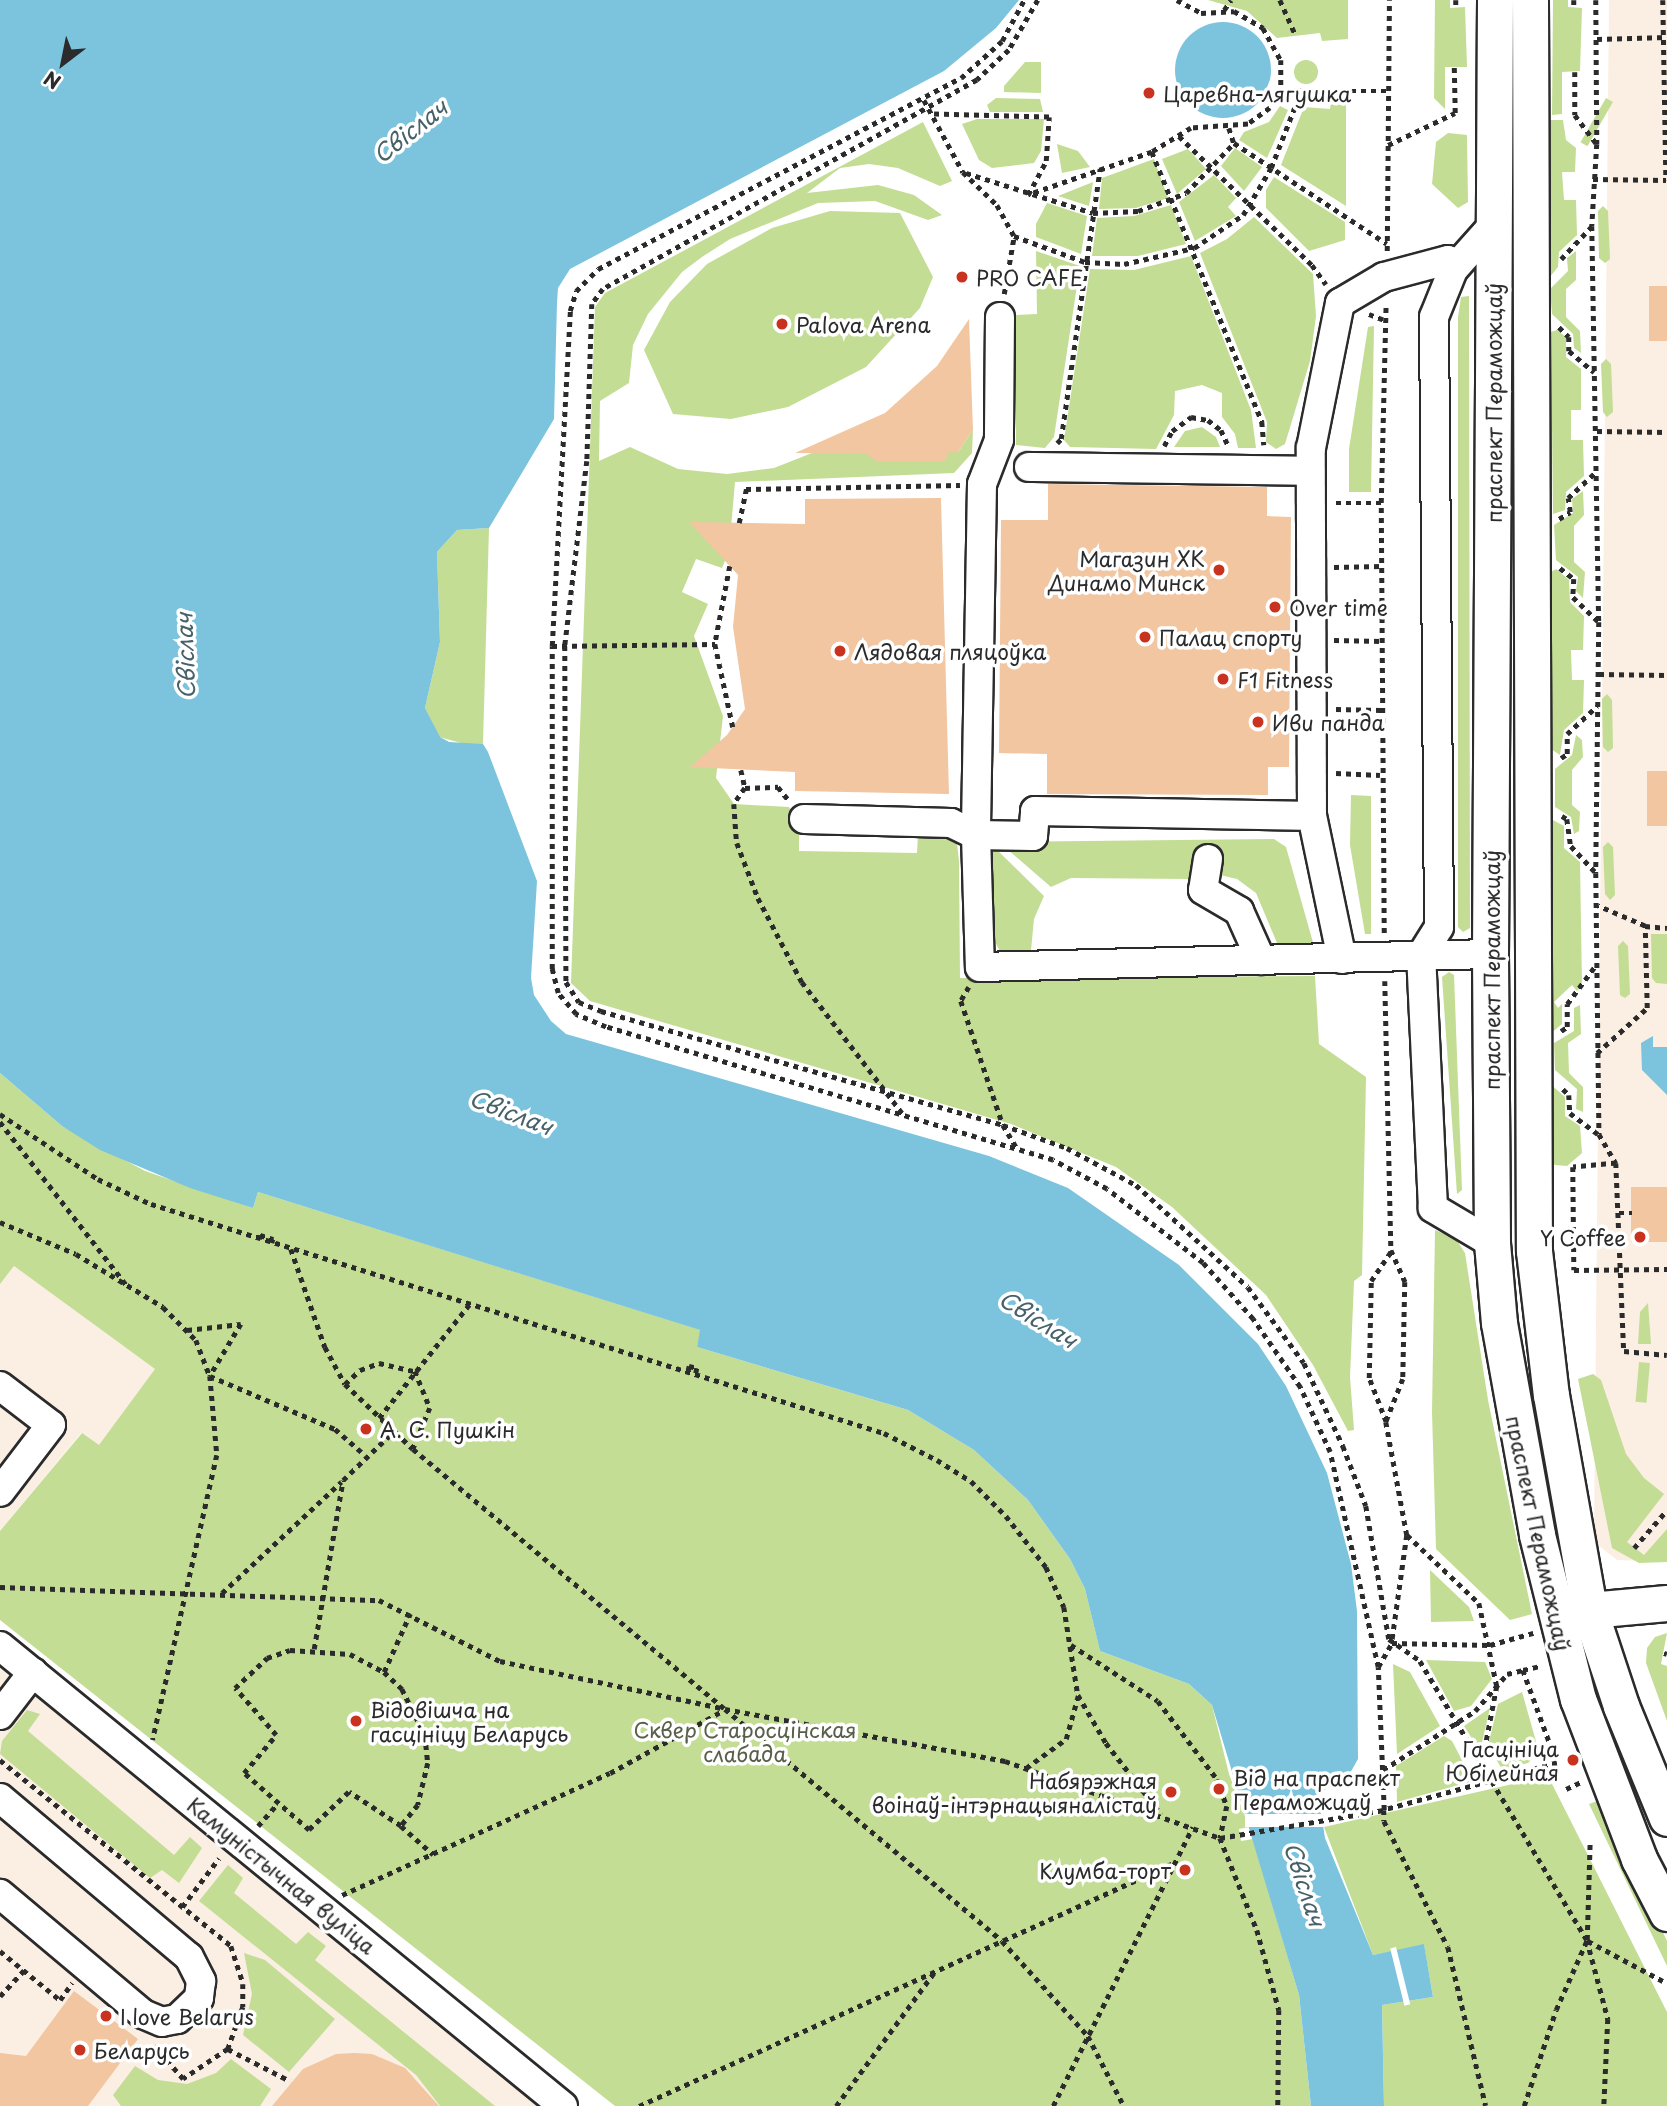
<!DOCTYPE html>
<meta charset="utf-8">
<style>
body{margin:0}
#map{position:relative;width:1667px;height:2106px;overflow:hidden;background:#fff;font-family:"Playpen Sans",sans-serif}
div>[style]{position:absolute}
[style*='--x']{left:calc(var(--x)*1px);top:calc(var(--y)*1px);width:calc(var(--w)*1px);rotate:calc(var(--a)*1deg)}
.built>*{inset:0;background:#fbeee3}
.green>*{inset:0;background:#c3dd94;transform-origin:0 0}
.round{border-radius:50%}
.water>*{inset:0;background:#7cc4dd}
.pier>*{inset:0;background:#fff;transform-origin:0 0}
.building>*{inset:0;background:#f1c6a1;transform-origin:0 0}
.path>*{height:4.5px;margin-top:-2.25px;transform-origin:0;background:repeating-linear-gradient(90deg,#2b2b2b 0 5px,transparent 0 10px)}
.roads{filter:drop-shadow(2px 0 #2b2b2b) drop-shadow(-2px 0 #2b2b2b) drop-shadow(0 2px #2b2b2b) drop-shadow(0 -2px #2b2b2b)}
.minor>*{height:28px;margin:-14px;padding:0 14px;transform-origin:14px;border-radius:14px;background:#fff}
.major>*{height:35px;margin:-17.5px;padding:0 17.5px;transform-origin:17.5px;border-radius:17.5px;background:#fff}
.dots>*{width:19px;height:19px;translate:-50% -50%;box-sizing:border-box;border:4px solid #fff;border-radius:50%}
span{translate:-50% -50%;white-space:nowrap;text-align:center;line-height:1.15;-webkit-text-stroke:7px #fff;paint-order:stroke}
.poi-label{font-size:21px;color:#2b2b2b}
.left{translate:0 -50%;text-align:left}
.right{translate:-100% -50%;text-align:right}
.street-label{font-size:21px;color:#2b2b2b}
.park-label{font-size:21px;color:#59604a}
.water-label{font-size:23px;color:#476169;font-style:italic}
.north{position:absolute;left:28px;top:28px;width:70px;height:70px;-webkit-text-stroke:5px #fff;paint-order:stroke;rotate:212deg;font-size:19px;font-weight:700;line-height:28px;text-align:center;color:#2b2b2b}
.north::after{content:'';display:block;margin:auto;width:24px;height:32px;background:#2b2b2b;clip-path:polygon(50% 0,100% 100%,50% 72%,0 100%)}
</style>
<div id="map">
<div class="built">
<i style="clip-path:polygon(1609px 0,1667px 0,1667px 1562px,1617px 1560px,1598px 1545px,1594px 1532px)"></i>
<i style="clip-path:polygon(14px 1266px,155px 1369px,99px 1446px,81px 1433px,0 1531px,0 1284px)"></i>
<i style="clip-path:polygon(0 1646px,574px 2106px,0 2106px)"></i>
</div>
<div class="green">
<i style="clip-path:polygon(1208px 0,1348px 0,1348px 39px,1322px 41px,1320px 33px,1277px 38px,1247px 11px)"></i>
<i style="clip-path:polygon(1435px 0,1450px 0,1450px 8px,1465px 7px,1467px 67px,1445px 67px,1445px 109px,1434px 98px)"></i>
<i style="clip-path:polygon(1553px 0,1568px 0,1568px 7px,1582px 8px,1580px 71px,1562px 72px,1562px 114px,1552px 115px)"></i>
<i class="round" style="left:1294px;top:60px;width:24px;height:24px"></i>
<i style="clip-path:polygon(1025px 62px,1041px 62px,1041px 93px,1004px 92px,1004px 86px)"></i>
<i style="clip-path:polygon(996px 98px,1040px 99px,1043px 112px,990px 112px,987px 105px)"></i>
<i style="left:1606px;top:98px;width:8px;height:51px;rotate:30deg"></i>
<i style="clip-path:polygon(1331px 101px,1346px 102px,1346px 206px,1281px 165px,1304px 107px,1330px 109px)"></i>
<i style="clip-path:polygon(1280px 106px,1288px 110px,1267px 158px,1239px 140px,1244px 132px,1269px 122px)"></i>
<i style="clip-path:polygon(977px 119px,1044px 119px,1041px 151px,1034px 163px,992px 168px,979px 160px,962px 124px)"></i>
<i style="clip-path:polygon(1550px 120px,1563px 120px,1566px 140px,1576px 148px,1575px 172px,1562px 172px,1564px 200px,1576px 200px,1577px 235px,1559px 252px,1558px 267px,1549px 278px)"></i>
<i style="clip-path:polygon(923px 122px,952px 181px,940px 186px,898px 168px,869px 164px,840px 168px,807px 193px,878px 185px,914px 195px,942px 215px,928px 220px,875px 201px,818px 203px,730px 239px,702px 257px,682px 272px,648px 314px,633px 345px,629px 383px,600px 401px,599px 461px,630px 447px,678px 469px,727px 474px,774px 468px,822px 449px,958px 452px,973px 430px,972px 453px,954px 473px,735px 482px,729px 551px,722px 568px,696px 559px,682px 592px,708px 604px,694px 636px,723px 716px,716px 778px,734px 804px,789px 807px,799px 823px,799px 851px,917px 853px,918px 834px,944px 833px,957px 844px,959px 861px,960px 978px,1315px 976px,1319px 1044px,1366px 1077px,1362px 1275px,1354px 1281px,1350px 1377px,1354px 1430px,1348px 1431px,1313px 1365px,1266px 1295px,1172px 1207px,1116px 1167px,1011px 1124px,590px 1001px,571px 983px,595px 307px,605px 293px)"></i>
<i style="clip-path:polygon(1448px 133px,1467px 135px,1468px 202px,1458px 208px,1432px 184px,1436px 142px)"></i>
<i style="clip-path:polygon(1057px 144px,1078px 151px,1090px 167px,1062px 173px)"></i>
<i style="clip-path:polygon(1235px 148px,1262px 167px,1244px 191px,1221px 166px)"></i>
<i style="clip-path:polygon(1188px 149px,1206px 169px,1177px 194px,1162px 159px)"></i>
<i style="clip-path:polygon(1154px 159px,1168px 198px,1136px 208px,1099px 209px,1102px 178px)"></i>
<i style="clip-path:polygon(1214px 175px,1236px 198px,1228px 207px,1236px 216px,1195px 241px,1179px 202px)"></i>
<i style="clip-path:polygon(1274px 177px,1345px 222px,1345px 240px,1309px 251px,1266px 208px,1266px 190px)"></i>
<i style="clip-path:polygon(1093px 182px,1089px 206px,1058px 196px)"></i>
<i style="clip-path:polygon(1047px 203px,1087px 216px,1081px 254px,1036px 237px,1036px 224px)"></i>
<i style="clip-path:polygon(1171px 205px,1186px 244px,1138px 256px,1092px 256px,1097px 218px,1134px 216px)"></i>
<i style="clip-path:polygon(1603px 206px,1608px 211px,1610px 259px,1605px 263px,1599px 258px,1598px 211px)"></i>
<i style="clip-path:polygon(830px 211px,900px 213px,933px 277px,920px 308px,866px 367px,788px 407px,731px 419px,673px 414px,644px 350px,670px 302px,707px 264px,772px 228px)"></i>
<i style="clip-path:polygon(1254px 217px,1313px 274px,1316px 316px,1310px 361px,1285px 444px,1276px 449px,1266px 442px,1267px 422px,1200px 253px,1227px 239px)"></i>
<i style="clip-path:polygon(1036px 251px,1080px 266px,1054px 437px,1045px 448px,1016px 445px,1016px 315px,1037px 314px)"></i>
<i style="clip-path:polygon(1576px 251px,1576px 280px,1566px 289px,1566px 317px,1580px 331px,1581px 353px,1574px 348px,1573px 334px,1552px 314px,1550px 289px,1568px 271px,1567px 258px)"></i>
<i style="clip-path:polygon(1191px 256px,1251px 410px,1256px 448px,1238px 448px,1235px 434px,1222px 417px,1222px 393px,1202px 385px,1175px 391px,1174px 415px,1156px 449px,1070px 447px,1064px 440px,1090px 269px,1134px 270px)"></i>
<i style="clip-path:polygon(1469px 296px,1470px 928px,1463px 932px,1458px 927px,1458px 317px,1461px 297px)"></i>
<i style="clip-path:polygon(1374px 326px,1371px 492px,1349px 492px,1349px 449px,1368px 327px)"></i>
<i style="clip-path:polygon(1557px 330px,1566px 337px,1566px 357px,1581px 369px,1581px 410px,1571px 410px,1571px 440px,1583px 440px,1584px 476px,1566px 492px,1565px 510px,1553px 514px,1551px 332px)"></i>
<i style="clip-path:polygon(1606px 359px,1611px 364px,1613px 412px,1607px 417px,1603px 412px,1601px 364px)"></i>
<i style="clip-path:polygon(1202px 427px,1216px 437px,1220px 447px,1174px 447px,1185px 431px)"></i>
<i style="clip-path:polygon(1583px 491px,1584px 515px,1574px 526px,1574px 562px,1585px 572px,1583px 598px,1576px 591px,1578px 577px,1556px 560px,1554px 525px,1573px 513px,1572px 499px)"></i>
<i style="clip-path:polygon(489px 528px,483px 744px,476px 747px,439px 737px,425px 708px,440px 642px,437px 552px,457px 530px)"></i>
<i style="clip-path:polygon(1556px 569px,1569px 580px,1570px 602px,1584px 616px,1583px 650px,1571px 650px,1572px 680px,1584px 680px,1583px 713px,1564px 730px,1560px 755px,1551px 749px,1551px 572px)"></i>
<i style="clip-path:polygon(1607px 694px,1612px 700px,1613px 748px,1608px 752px,1603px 747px,1602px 699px)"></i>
<i style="clip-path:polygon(1576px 735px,1582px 740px,1583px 757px,1572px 770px,1572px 805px,1580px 812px,1579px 831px,1574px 834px,1571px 817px,1555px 807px,1555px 769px,1572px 755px)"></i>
<i style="clip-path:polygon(1351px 795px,1371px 796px,1371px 934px,1365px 934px,1350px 845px)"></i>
<i style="clip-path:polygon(1551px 819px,1564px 826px,1564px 848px,1580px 862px,1582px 986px,1577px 991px,1572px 985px,1554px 1002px,1558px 1008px,1562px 1004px,1562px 1024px,1550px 1034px)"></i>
<i style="clip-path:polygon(1274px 839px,1286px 847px,1314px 946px,1277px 943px,1256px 893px,1237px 879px,1220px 875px,1208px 859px,1191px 859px,1191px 879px,1071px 878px,1051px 887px,999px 842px)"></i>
<i style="clip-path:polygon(1608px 842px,1613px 847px,1615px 895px,1610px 900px,1605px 894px,1603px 847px)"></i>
<i style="clip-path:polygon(996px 849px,1044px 896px,1034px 919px,1031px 950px,1023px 955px,1001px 953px,993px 938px,991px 853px)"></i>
<i style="clip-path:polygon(1651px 934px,1667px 934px,1667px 984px,1656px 983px,1652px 978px)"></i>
<i style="clip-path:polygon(1623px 941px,1628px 946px,1630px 994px,1625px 998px,1620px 995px,1618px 946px)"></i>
<i style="clip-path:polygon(1449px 972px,1454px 975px,1462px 1190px,1457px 1194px,1442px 977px)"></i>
<i style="clip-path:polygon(1580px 1005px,1581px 1034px,1568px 1043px,1569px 1073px,1583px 1087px,1583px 1112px,1576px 1109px,1577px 1089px,1555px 1070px,1554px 1043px,1574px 1031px,1574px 1008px)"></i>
<i style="clip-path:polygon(0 1073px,62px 1126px,145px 1171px,253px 1208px,258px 1192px,701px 1330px,697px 1347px,908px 1410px,974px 1450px,1028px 1500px,1070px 1559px,1085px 1589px,1100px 1651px,1189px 1684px,1212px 1705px,1229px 1774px,1249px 1827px,1239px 1829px,1241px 1841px,1253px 1839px,1299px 1995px,1311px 2106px,615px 2106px,0 1620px,0 1531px,82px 1433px,99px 1445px,155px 1369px,14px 1266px,0 1284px)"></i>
<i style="clip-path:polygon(1548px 1082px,1565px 1097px,1565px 1116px,1580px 1126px,1582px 1153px,1567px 1166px,1555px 1165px,1549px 1159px)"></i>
<i style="clip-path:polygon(1435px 1230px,1456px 1239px,1465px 1253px,1488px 1400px,1532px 1614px,1510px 1620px,1436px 1549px,1432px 1412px)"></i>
<i style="clip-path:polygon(1648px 1303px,1651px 1344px,1638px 1344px,1640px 1312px)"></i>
<i style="left:1639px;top:1362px;width:11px;height:40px;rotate:5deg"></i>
<i style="clip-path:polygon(1593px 1374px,1601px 1380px,1626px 1454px,1644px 1478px,1664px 1494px,1627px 1542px,1644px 1555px,1667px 1529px,1667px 1562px,1639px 1563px,1612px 1548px,1578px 1379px)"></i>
<i style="clip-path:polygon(1430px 1570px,1469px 1607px,1474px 1621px,1431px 1622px)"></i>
<i style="clip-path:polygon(1667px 1633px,1661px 1664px,1667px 1666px,1667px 1721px,1646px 1663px,1647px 1648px,1655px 1637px)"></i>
<i style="clip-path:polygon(1426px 1660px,1485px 1662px,1492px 1679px,1471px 1706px,1454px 1711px)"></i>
<i style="clip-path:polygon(1393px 1664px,1410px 1672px,1440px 1726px,1397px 1754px)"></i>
<i style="clip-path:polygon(1522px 1692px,1539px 1752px,1528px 1763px,1502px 1769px,1488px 1746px,1498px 1704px)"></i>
<i style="clip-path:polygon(1490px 1708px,1480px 1751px,1464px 1726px)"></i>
<i style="clip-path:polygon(27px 1710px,40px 1714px,28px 1731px,174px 1855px,190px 1837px,202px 1848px,179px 1883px,162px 1870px,150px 1878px,0 1754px,2px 1741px)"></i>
<i style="clip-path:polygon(1444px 1736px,1452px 1741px,1473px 1781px,1397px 1802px,1396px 1766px)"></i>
<i style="clip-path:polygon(1548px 1776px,1667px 2012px,1667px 2106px,1384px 2106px,1382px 2005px,1433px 1997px,1424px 1945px,1373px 1955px,1324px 1827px)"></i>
<i style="clip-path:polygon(1600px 1800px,1667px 1941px,1667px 1966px,1589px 1804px)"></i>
<i style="clip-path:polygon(228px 1865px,243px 1878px,234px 1893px,296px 1944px,308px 1932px,326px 1946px,315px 1960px,495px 2106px,440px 2106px,416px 2075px,199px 1901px)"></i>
<i style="clip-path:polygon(244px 1953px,265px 1960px,335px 2019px,289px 2072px,243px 2035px,252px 1994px)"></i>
<i style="clip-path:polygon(231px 2059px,271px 2089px,260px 2106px,121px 2106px,113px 2095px,135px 2066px,158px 2080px,187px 2084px,216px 2073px)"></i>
</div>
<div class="water">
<i style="clip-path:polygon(0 0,1019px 0,996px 28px,944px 71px,570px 269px,558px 288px,557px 303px,554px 419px,489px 528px,457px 530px,437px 552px,440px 642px,425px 708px,440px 737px,449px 742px,483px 744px,488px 752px,537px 881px,531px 978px,534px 995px,551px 1021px,566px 1034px,989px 1156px,1068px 1188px,1179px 1265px,1258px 1344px,1286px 1386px,1327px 1473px,1351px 1564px,1357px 1611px,1358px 1759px,1349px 1775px,1318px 1794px,1325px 1838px,1373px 1955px,1424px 1944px,1433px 1997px,1382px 2005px,1384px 2106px,1311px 2106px,1299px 1995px,1212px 1705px,1189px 1684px,1100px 1651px,1085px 1589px,1070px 1559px,1028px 1500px,974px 1450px,908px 1410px,697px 1347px,700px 1330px,258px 1192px,253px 1208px,190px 1188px,100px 1150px,62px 1126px,0 1073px)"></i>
<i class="round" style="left:1175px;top:22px;width:96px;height:96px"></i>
<i style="clip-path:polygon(1653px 1036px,1653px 1047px,1667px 1047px,1667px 1095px,1642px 1070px,1641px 1043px)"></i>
</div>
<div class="pier">
<i style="left:1324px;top:1814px;width:13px;height:79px;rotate:90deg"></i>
<i style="left:1396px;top:1947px;width:59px;height:6px;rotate:76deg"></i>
</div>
<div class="building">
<i style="left:1649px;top:286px;width:18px;height:55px"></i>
<i style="clip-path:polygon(969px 319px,973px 430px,958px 452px,947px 453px,946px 461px,876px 461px,866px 454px,795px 453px,885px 413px,937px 366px)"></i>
<i style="clip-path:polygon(1048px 484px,1267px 487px,1267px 516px,1291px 517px,1289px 767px,1268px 767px,1268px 795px,1047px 794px,1047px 754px,999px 753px,1001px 520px,1048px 520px)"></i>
<i style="clip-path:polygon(941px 498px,949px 794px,795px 791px,795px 772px,690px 767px,727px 735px,745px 709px,733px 627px,738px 575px,689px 522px,805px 524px,805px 499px)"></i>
<i style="left:1647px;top:771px;width:20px;height:55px"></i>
<i style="left:1667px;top:1187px;width:55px;height:36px;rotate:90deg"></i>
<i style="clip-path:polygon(74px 1991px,138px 2039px,88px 2106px,0 2106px,0 2053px,26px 2056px)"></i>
<i style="clip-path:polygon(354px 2053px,372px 2054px,405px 2068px,439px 2106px,272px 2106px,303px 2069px,336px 2054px)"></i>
</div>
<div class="path">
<i style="--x:1038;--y:0;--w:58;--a:120.1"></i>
<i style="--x:1009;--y:50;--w:44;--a:136.8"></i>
<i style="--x:977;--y:80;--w:428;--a:150.8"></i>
<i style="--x:603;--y:289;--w:19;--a:126"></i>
<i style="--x:592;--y:304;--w:157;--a:91.8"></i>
<i style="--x:587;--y:461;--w:186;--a:96.8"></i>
<i style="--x:565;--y:646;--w:336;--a:89.8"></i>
<i style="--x:566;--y:982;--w:24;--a:57"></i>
<i style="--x:579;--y:1002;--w:24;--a:22"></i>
<i style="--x:601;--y:1011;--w:418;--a:15.8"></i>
<i style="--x:1003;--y:1125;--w:68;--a:19.8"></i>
<i style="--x:1067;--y:1148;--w:78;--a:28.2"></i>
<i style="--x:1136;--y:1185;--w:151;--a:42.3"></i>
<i style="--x:1248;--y:1287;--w:94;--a:53.6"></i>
<i style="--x:1304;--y:1363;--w:92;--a:64.8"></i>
<i style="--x:1343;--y:1446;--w:64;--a:69"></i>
<i style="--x:1366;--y:1506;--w:135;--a:80.2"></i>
<i style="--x:1389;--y:1639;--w:38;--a:35"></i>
<i style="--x:1420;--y:1661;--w:325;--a:59.1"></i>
<i style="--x:1587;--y:1940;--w:82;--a:75.1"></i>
<i style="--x:1608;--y:2019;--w:87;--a:92.6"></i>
<i style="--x:1177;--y:0;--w:27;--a:28"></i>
<i style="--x:1201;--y:13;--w:33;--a:-3"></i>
<i style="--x:1234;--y:11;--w:34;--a:30"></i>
<i style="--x:1263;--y:28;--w:37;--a:61"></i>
<i style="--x:1281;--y:60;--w:31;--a:90"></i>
<i style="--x:1280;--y:0;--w:39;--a:66"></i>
<i style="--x:1456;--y:0;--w:8;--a:90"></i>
<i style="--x:1574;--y:0;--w:8;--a:90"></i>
<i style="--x:1596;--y:0;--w:144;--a:89.6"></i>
<i style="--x:1597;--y:144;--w:82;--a:93.5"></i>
<i style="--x:1592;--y:226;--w:396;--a:89"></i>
<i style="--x:1599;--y:622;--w:251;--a:90.7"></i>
<i style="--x:1596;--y:873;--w:261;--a:89.3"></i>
<i style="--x:1599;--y:1134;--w:34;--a:60"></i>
<i style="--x:1616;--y:1163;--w:188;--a:87.6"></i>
<i style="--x:1624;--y:1351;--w:43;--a:5.3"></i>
<i style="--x:1663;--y:0;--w:180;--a:89"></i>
<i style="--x:1224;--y:10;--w:12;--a:-55"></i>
<i style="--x:1597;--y:39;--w:70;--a:-1.6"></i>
<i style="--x:1575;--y:72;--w:43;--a:90"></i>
<i style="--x:1575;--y:115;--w:36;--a:53"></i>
<i style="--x:1301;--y:91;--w:87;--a:0"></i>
<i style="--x:924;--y:100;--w:82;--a:61.6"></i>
<i style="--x:963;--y:172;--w:47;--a:44.1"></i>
<i style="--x:997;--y:205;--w:35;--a:61"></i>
<i style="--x:1014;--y:236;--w:76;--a:20.1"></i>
<i style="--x:1085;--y:262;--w:39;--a:3"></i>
<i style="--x:1124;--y:264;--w:72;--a:-12.9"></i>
<i style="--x:1194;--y:248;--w:59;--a:-34"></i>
<i style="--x:1243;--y:215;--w:55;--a:-59.2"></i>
<i style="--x:1271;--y:168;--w:83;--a:-68.7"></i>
<i style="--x:1301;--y:91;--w:20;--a:180"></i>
<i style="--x:1281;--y:91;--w:20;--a:123"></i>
<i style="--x:1270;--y:108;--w:27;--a:144"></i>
<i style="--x:1248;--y:124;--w:57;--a:176"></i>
<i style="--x:1191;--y:128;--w:46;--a:148.4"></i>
<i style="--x:1152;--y:152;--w:131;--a:160.9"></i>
<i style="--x:1028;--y:195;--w:38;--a:-62"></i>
<i style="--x:1046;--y:161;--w:44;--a:-86.1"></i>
<i style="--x:1049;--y:117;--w:115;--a:-178.5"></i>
<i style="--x:1229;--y:128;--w:16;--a:72"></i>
<i style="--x:1234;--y:143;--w:183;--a:33.4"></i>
<i style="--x:1179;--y:136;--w:185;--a:44.1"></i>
<i style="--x:1312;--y:265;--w:24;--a:54"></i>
<i style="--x:1388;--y:145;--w:74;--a:-25.5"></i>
<i style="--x:1455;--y:113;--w:46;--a:-91.2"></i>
<i style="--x:1152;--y:152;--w:292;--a:67.8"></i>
<i style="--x:1262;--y:422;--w:23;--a:85"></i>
<i style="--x:966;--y:173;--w:133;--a:17.5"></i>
<i style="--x:1093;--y:213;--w:45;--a:-2.5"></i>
<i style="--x:1138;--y:211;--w:51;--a:-20.6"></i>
<i style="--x:1186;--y:193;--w:69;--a:-46.2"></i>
<i style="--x:1593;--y:179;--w:73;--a:0.8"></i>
<i style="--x:1387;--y:251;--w:251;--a:-89.5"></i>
<i style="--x:1561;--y:259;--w:45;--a:-46.8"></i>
<i style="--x:1004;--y:294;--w:59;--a:-80.2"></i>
<i style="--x:1369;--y:314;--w:19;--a:21"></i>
<i style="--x:1559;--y:327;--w:14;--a:45"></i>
<i style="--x:1569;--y:337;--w:14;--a:90"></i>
<i style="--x:1569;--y:351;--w:33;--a:40"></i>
<i style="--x:1597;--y:431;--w:70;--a:0.8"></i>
<i style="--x:1057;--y:443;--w:6;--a:-45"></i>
<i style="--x:1061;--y:439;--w:273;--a:-81.8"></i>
<i style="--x:1164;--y:446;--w:17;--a:-62"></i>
<i style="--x:1172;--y:431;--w:24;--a:-36"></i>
<i style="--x:1191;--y:417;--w:17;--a:10"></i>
<i style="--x:1208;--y:420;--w:16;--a:38"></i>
<i style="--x:1221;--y:430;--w:19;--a:65"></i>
<i style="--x:1336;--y:503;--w:45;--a:0"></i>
<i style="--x:1559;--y:519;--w:13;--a:-32"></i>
<i style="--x:1570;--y:512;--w:14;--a:-98"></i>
<i style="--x:1568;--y:498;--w:40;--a:-43"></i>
<i style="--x:739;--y:523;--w:35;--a:-78"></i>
<i style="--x:746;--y:489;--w:214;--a:-1.1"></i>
<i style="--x:730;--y:566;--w:79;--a:100.9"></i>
<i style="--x:715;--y:644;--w:85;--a:77.8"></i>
<i style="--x:1334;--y:567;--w:48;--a:-1.2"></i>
<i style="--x:1560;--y:568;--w:18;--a:38"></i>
<i style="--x:1574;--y:579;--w:18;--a:93"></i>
<i style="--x:1573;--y:597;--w:36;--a:44"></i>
<i style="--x:1334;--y:640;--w:48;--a:1.2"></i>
<i style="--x:552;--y:646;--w:163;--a:-0.7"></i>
<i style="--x:1599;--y:674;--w:68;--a:0.8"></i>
<i style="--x:1336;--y:709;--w:45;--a:1.3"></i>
<i style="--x:1561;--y:758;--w:7;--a:-34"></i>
<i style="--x:1567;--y:754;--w:20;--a:-90"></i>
<i style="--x:1567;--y:734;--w:41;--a:-43"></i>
<i style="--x:741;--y:770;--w:18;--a:77"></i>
<i style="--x:745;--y:788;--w:19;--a:125"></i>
<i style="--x:734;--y:804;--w:39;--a:86"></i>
<i style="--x:737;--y:843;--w:59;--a:69.1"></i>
<i style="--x:758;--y:898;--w:95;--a:62.4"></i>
<i style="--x:802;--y:982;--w:166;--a:52.6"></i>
<i style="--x:1336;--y:773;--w:44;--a:2.6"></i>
<i style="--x:745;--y:788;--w:33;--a:-2"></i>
<i style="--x:778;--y:787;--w:19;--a:51"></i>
<i style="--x:1562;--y:816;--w:6;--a:31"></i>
<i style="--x:1567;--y:819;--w:27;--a:82"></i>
<i style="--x:1571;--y:846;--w:35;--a:47"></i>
<i style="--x:1645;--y:926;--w:22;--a:5"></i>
<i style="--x:1384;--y:933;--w:430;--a:-90.4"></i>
<i style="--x:1381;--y:503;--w:198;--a:-88.6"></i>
<i style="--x:1385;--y:981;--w:269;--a:88.7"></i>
<i style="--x:1391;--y:1250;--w:35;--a:66"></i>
<i style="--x:1405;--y:1282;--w:97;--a:91.2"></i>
<i style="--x:1403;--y:1379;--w:46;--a:111.6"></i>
<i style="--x:1386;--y:1422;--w:115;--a:79.5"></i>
<i style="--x:1407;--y:1535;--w:108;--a:98"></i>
<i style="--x:969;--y:987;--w:16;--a:120"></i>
<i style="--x:961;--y:1001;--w:131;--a:71.3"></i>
<i style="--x:1003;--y:1125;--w:26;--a:59"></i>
<i style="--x:1561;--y:1031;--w:7;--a:-34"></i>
<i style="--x:1567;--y:1027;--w:23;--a:-90"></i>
<i style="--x:1567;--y:1004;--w:49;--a:-53.4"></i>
<i style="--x:1597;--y:1053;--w:67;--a:-42"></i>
<i style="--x:1647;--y:1008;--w:82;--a:-91.4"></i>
<i style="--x:1645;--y:926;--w:51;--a:-156.9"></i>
<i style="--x:1563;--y:1089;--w:8;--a:45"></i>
<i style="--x:1569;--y:1095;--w:18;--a:87"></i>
<i style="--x:1570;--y:1113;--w:35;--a:37"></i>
<i style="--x:0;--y:1114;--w:118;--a:33.6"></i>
<i style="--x:98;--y:1179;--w:59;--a:25.3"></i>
<i style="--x:151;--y:1204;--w:768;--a:17.35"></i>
<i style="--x:884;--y:1433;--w:59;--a:27"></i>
<i style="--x:937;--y:1460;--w:40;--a:32"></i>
<i style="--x:971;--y:1481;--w:49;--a:45"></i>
<i style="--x:1006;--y:1516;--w:65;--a:51.9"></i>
<i style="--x:1046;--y:1567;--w:44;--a:65.8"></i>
<i style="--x:1064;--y:1607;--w:89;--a:81"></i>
<i style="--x:1078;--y:1695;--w:56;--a:59.7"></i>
<i style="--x:1106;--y:1743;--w:90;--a:52.2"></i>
<i style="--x:0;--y:1122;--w:207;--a:52.2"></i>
<i style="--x:1616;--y:1163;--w:43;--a:174.7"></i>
<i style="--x:1573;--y:1167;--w:103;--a:89.4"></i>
<i style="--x:1574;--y:1270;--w:93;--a:-0.6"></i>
<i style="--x:1619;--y:1213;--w:13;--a:0"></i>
<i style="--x:0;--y:1222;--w:82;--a:22.8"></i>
<i style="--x:76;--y:1254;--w:102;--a:31.3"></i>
<i style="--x:163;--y:1307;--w:47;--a:45"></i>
<i style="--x:196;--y:1340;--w:39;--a:69"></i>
<i style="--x:210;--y:1376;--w:79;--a:84.9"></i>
<i style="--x:217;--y:1455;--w:292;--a:102.7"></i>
<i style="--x:259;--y:1239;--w:4;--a:-76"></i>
<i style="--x:260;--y:1235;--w:14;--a:17"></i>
<i style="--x:273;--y:1239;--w:4;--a:104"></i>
<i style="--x:291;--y:1249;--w:104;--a:70.9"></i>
<i style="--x:325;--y:1347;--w:42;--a:61.6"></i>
<i style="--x:345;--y:1384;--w:94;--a:43.7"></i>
<i style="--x:413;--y:1449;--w:406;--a:39.8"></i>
<i style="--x:725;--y:1709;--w:285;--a:10.5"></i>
<i style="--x:1005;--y:1761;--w:228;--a:19.7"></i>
<i style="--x:1220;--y:1838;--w:166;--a:-9.7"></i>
<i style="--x:1384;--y:1810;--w:143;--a:-92.4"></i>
<i style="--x:1378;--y:1667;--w:220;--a:-102.6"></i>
<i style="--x:1330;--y:1452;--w:72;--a:-114.8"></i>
<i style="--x:1300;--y:1387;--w:83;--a:-124.7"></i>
<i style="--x:1253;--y:1319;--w:75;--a:-131.8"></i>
<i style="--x:1203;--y:1263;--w:121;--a:-142.4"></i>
<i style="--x:1107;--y:1189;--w:61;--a:-151.8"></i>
<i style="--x:1053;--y:1160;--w:466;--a:-163.4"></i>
<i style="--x:606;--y:1027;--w:33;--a:-157"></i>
<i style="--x:576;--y:1014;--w:28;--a:-131"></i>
<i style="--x:558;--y:993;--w:25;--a:-104"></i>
<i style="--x:552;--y:969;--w:323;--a:-90"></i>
<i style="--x:552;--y:646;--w:335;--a:-86.9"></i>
<i style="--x:570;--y:311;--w:21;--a:-73"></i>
<i style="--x:576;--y:291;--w:31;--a:-45"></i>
<i style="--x:598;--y:269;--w:410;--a:-27.8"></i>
<i style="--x:961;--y:78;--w:55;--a:-42.1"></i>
<i style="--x:1002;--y:41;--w:47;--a:-61.8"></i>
<i style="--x:187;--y:1330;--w:54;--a:-6.3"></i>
<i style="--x:241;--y:1324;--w:61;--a:120.8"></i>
<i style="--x:210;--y:1376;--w:136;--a:23"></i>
<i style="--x:335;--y:1429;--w:40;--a:41"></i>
<i style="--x:688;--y:1370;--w:4;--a:-76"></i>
<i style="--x:689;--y:1366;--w:8;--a:14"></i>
<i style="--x:697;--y:1368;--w:5;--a:101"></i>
<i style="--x:345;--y:1384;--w:21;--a:-43"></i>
<i style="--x:360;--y:1370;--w:20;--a:-20"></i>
<i style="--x:379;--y:1363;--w:37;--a:13"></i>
<i style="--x:415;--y:1371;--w:40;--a:68"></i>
<i style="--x:430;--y:1408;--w:44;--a:112.5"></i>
<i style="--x:379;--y:1418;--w:149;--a:-51.5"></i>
<i style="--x:1386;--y:1422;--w:47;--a:-111.1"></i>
<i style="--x:1369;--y:1378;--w:97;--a:-88.8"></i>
<i style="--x:1371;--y:1281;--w:36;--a:-56"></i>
<i style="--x:1407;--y:1535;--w:99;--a:43.4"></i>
<i style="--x:1479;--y:1603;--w:85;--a:77.8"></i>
<i style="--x:1497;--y:1686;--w:79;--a:100.9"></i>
<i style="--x:1634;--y:1548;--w:50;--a:-49"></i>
<i style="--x:0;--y:1587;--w:379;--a:2"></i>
<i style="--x:379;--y:1600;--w:136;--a:26.8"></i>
<i style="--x:500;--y:1661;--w:230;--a:12"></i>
<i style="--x:725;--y:1709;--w:361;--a:39.9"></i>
<i style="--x:1002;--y:1941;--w:128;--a:47.8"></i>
<i style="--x:1088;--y:2036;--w:79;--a:62.8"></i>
<i style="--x:222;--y:1593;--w:163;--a:-43"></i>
<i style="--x:1071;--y:1645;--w:103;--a:32.8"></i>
<i style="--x:1158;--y:1701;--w:98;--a:52.9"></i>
<i style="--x:1217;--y:1779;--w:29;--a:70"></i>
<i style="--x:1227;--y:1806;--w:33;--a:102"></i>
<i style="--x:1220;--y:1838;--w:99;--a:68.1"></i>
<i style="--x:1257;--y:1930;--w:83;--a:74.6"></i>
<i style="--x:1279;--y:2010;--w:96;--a:90.6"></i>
<i style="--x:314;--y:1649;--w:171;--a:-80.3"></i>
<i style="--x:343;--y:1480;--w:69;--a:-43.8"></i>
<i style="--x:290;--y:1650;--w:60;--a:3.8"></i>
<i style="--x:350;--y:1654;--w:38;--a:28"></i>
<i style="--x:384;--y:1672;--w:25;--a:43"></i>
<i style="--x:402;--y:1689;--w:51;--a:63.4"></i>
<i style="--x:425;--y:1735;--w:28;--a:84"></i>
<i style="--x:428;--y:1763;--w:43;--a:103.4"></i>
<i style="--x:418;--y:1805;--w:27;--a:129"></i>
<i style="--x:401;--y:1826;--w:62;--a:-146.8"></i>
<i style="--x:349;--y:1792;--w:55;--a:136.5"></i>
<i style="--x:309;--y:1830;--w:86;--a:-138.8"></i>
<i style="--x:244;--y:1773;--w:50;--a:-49.9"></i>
<i style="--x:276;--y:1735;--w:62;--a:-131.1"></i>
<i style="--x:235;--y:1688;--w:44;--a:-43.2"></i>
<i style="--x:267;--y:1658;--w:24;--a:-19"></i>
<i style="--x:1664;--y:1653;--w:3;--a:18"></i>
<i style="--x:1378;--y:1667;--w:28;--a:-60"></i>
<i style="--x:1392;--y:1643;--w:98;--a:1.2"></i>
<i style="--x:1490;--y:1645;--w:45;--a:-15.6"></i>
<i style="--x:1523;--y:1670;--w:17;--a:-13"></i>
<i style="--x:384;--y:1672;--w:64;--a:-65.9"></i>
<i style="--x:0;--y:1760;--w:297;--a:38.8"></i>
<i style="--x:231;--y:1946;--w:40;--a:72"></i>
<i style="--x:243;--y:1984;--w:23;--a:90"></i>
<i style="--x:243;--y:2007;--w:45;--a:109.7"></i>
<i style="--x:228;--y:2049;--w:54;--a:146.3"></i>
<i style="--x:183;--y:2079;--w:44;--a:-131.3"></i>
<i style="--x:1026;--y:1768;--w:49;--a:-35.9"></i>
<i style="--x:1066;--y:1739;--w:45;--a:-74.4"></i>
<i style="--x:1383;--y:1770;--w:109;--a:-32.7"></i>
<i style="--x:1475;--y:1711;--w:49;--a:-49.1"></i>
<i style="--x:1507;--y:1674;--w:16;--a:-14"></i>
<i style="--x:1523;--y:1670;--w:99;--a:69.9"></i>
<i style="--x:1557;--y:1763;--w:179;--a:164.8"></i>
<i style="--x:1384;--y:1810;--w:11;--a:90"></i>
<i style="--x:1384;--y:1821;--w:141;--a:63.1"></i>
<i style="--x:1448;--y:1947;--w:163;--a:76.6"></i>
<i style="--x:1566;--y:1789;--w:17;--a:-25"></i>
<i style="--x:258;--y:1826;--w:30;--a:-49"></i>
<i style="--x:401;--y:1826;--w:43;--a:41.2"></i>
<i style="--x:342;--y:1895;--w:294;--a:-24.5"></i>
<i style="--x:610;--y:1773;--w:130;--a:-28.9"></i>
<i style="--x:182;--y:1907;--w:61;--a:-52.9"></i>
<i style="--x:1588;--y:1941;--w:85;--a:28.1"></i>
<i style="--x:0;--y:1951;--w:77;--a:39.2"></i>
<i style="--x:60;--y:2000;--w:21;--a:-55"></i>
<i style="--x:0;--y:1996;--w:35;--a:-47"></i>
<i style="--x:228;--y:2049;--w:70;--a:27.3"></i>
<i style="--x:639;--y:2106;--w:590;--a:-24.44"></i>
<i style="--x:836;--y:2106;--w:169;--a:-53.7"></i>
<i style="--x:1053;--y:2106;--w:312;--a:-63.4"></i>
<i style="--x:1524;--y:2106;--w:101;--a:-71.6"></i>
<i style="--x:1556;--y:2010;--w:77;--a:-66.1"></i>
<i style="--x:1587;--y:1940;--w:100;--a:-88.3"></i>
</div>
<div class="roads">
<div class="minor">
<i style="--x:1000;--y:317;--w:123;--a:90.5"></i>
<i style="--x:999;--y:440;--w:47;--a:111.1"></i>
<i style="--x:982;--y:484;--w:351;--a:91"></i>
<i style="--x:976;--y:835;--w:57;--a:1"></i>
<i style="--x:1033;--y:836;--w:25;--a:-85"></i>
<i style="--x:1035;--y:811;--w:277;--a:1"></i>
<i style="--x:1029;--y:467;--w:280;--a:0.8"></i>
<i style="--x:804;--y:819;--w:147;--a:1.6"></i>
<i style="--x:951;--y:823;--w:28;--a:26"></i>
<i style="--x:976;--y:835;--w:132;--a:88.3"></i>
<i style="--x:980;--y:967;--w:510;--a:-1.46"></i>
<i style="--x:1208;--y:859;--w:31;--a:99"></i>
<i style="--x:1203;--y:890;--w:42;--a:30.3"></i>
<i style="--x:1239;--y:911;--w:54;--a:65.8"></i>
<i style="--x:1342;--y:959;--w:146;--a:-101.8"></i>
<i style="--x:1312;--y:816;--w:368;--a:-90.2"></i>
<i style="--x:1311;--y:448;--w:148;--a:-78.7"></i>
<i style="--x:1340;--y:303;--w:51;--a:-30.6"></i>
<i style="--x:1384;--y:277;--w:66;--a:-14.9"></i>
<i style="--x:1448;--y:260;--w:11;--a:63"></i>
<i style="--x:1492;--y:1243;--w:69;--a:-149.3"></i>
<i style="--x:1433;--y:1208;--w:252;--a:-92.7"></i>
<i style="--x:1421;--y:956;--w:34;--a:-58"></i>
<i style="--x:1439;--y:927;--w:610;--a:-90.47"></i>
<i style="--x:1434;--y:317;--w:51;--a:-68"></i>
<i style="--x:1453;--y:270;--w:62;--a:-48.3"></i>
<i style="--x:0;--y:1386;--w:64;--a:37.4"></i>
<i style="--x:51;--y:1425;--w:84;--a:127.3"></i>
<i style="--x:0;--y:1646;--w:727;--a:39.25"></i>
<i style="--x:0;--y:1715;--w:54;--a:-52.5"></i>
<i style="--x:0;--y:1798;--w:247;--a:40.1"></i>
<i style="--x:189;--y:1957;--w:27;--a:63"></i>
<i style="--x:201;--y:1981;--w:17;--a:97"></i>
<i style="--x:199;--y:1998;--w:30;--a:136"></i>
<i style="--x:177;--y:2019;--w:15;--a:169"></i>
<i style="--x:162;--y:2022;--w:21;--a:-157"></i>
<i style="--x:143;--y:2014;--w:187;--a:-140"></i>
</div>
<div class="major">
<i style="--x:1495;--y:0;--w:954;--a:90.3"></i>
<i style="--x:1490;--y:954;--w:289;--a:89.6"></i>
<i style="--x:1492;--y:1243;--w:80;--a:85"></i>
<i style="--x:1499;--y:1323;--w:215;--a:79.8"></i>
<i style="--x:1537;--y:1535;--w:169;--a:76"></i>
<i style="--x:1578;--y:1699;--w:171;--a:69.1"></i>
<i style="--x:1639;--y:1859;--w:61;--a:62.6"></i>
<i style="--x:1530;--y:0;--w:1251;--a:89.82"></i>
<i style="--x:1534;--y:1251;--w:145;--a:83.3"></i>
<i style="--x:1551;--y:1395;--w:217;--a:79.9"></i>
<i style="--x:1589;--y:1609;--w:102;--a:71.7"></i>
<i style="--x:1621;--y:1706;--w:121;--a:67.7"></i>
<i style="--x:1568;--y:1612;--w:99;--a:-5.2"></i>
</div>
</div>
<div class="dots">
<i style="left:1149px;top:93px;background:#c8321e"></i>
<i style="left:962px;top:277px;background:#c8321e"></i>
<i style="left:782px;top:324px;background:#c8321e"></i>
<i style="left:1219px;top:570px;background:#c8321e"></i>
<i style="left:1275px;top:607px;background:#c8321e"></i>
<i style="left:1145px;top:637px;background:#c8321e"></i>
<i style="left:840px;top:651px;background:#c8321e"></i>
<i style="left:1223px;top:679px;background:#c8321e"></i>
<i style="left:1258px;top:722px;background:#c8321e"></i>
<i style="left:1640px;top:1237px;background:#c8321e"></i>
<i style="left:366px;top:1429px;background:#c8321e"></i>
<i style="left:356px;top:1721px;background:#c8321e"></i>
<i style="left:1573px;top:1760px;background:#c8321e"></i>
<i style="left:1219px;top:1789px;background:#c8321e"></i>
<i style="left:1171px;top:1792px;background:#c8321e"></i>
<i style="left:1185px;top:1870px;background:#c8321e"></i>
<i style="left:106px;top:2016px;background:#c8321e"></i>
<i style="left:80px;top:2050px;background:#c8321e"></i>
</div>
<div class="poi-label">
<span class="left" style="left:1163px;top:93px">Царевна-лягушка</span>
<span class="left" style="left:976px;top:277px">PRO CAFE</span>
<span class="left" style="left:796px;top:324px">Palova Arena</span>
<span class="right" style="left:1205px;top:570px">Магазин ХК<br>Динамо Минск</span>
<span class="left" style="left:1289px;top:607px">Over time</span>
<span class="left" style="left:1159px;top:637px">Палац спорту</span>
<span class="left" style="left:854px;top:651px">Лядовая пляцоўка</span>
<span class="left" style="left:1237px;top:679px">F1 Fitness</span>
<span class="left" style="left:1272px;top:722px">Иви панда</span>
<span class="right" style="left:1626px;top:1237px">Y Coffee</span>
<span class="left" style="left:380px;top:1429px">А. С. Пушкін</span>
<span class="left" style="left:370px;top:1721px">Відовішча на<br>гасцініцу Беларусь</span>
<span class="right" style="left:1559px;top:1760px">Гасцініца<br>Юбілейная</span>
<span class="left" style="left:1233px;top:1789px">Від на праспект<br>Пераможцаў</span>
<span class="right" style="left:1157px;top:1792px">Набярэжная<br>воінаў-інтэрнацыяналістаў</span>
<span class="right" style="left:1171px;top:1870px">Клумба-торт</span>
<span class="left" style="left:120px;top:2016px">I love Belarus</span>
<span class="left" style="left:94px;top:2050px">Беларусь</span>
</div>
<div class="street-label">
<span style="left:1493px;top:403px;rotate:-90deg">праспект Пераможцаў</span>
<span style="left:1491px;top:970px;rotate:-90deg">праспект Пераможцаў</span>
<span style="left:1539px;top:1533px;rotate:78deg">праспект Пераможцаў</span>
<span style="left:282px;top:1875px;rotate:39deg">Камуністычная вуліца</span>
</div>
<div class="park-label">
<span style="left:745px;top:1741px">Сквер Старосцінская<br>слабада</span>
</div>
<div class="water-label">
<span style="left:410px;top:131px;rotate:-38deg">Свіслач</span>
<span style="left:185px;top:656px;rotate:-92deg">Свіслач</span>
<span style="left:511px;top:1112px;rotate:21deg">Свіслач</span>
<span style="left:1038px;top:1319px;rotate:32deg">Свіслач</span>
<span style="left:1305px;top:1884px;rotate:72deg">Свіслач</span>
</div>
<div class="north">N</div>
</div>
